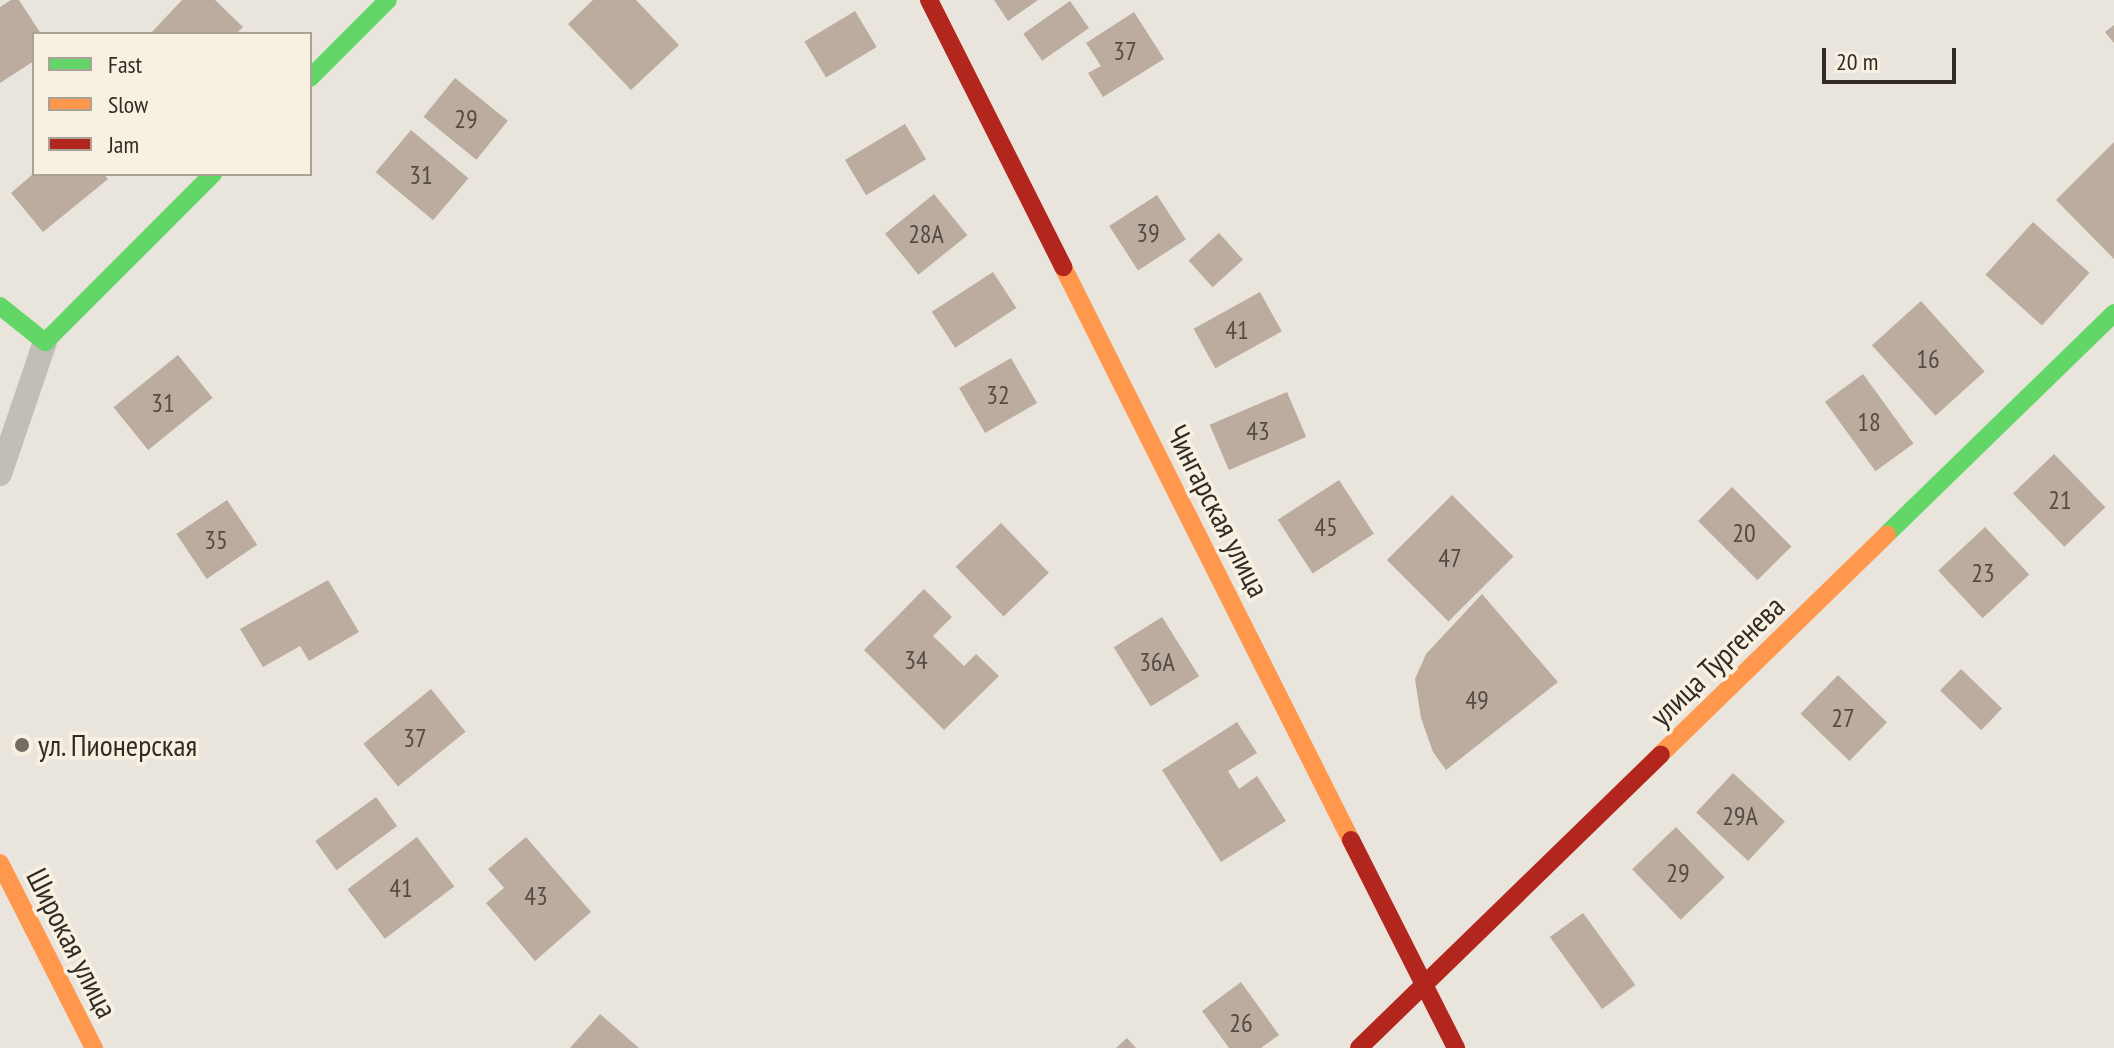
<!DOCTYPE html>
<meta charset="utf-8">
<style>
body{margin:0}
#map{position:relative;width:2114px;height:1048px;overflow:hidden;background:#e9e5dd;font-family:"PT Sans Narrow",sans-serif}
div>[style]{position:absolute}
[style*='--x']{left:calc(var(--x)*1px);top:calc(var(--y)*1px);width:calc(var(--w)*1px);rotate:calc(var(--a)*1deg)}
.building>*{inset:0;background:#bcac9f;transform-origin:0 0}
.lane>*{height:24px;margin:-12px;padding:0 12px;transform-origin:12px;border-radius:12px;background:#c2bdb6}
.fast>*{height:18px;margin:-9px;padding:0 9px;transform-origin:9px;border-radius:9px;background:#63d668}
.slow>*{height:18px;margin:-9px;padding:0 9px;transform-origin:9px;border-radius:9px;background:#ff974d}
.jam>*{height:18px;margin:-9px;padding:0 9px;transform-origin:9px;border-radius:9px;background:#b3261e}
.dots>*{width:22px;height:22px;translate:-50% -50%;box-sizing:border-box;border:4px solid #f8f1e2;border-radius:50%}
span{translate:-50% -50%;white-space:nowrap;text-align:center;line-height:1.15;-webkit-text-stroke:7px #f8f1e2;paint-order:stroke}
.number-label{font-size:26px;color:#544b44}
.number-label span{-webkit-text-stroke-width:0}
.street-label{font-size:30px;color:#322b25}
.poi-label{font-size:30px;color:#322b25}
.left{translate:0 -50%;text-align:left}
.legend{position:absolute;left:32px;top:32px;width:280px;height:144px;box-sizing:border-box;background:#f8f1e2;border:2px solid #a9a296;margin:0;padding:10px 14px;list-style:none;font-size:24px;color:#322b25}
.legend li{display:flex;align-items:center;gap:16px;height:40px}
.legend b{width:40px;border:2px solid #a9a296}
.scale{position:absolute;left:1822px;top:48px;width:134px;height:36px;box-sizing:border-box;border:4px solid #322b25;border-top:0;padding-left:10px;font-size:24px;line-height:28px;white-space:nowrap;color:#322b25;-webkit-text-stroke:6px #f8f1e2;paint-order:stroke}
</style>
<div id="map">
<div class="building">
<i style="clip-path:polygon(11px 0,19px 0,41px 34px,34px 34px,34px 61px,0 83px,0 7px)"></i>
<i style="clip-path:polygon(182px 0,215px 0,243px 27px,236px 34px,150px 34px)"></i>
<i style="clip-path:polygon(593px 0,636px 0,679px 45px,631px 90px,568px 24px)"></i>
<i style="clip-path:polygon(994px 0,1038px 0,1008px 21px)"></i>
<i style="left:1070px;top:1px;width:33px;height:57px;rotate:55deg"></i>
<i style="left:855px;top:11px;width:42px;height:59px;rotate:59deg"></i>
<i style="clip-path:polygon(1134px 12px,1164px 59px,1103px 97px,1088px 73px,1101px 66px,1086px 43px)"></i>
<i style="clip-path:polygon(2114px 25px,2114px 43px,2105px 32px)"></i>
<i style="left:455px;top:78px;width:68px;height:50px;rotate:39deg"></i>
<i style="left:905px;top:124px;width:41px;height:70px;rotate:59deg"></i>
<i style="left:411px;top:130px;width:75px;height:55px;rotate:40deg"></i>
<i style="clip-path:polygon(2114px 142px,2114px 259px,2056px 200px)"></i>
<i style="clip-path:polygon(33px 174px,104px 174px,108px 179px,43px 232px,11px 193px)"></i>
<i style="left:934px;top:194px;width:53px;height:63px;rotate:51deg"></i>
<i style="left:1157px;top:195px;width:53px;height:57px;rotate:57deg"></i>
<i style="left:2033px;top:222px;width:76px;height:71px;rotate:42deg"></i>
<i style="left:1219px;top:233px;width:36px;height:41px;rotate:48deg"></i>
<i style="left:993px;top:272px;width:43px;height:73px;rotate:57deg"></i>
<i style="left:1260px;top:292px;width:45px;height:76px;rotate:61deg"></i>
<i style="left:1921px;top:301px;width:95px;height:66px;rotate:48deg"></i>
<i style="left:178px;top:355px;width:55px;height:83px;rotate:51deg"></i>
<i style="left:1011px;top:358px;width:52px;height:60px;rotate:60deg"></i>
<i style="left:1863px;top:374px;width:86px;height:47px;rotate:54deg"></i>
<i style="left:1287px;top:392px;width:49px;height:84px;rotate:67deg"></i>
<i style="left:2054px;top:454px;width:74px;height:57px;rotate:46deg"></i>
<i style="left:1339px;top:480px;width:64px;height:73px;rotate:57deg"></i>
<i style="left:1732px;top:487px;width:84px;height:48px;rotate:45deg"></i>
<i style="left:1452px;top:495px;width:87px;height:92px;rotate:45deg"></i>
<i style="left:227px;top:500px;width:54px;height:61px;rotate:56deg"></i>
<i style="left:1001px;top:523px;width:69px;height:63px;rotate:46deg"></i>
<i style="left:1985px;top:527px;width:65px;height:64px;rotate:47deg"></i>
<i style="clip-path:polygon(328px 580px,359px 632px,309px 661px,300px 646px,263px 667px,240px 629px)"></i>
<i style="clip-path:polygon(924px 589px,952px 617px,933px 636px,964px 666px,976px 654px,999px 676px,944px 730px,864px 650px)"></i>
<i style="clip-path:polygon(1482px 594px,1558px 682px,1446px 770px,1433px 752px,1421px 718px,1415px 679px,1426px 654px)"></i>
<i style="left:1162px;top:617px;width:70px;height:57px;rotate:58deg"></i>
<i style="left:1961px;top:669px;width:57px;height:30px;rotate:44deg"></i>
<i style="left:1838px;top:675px;width:68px;height:54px;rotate:44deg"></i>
<i style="left:431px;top:689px;width:55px;height:87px;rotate:51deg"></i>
<i style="clip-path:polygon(1237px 722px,1257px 753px,1228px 771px,1239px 789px,1257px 776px,1286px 821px,1221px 862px,1162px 770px)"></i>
<i style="left:1733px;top:773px;width:71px;height:54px;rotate:43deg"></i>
<i style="left:376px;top:797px;width:36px;height:75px;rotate:54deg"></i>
<i style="left:1676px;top:827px;width:70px;height:61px;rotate:46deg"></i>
<i style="left:417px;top:837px;width:62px;height:87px;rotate:53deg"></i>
<i style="clip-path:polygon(526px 837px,591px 912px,535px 961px,486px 903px,504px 888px,488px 869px)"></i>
<i style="left:1583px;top:913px;width:89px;height:41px;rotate:54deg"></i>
<i style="clip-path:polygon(1241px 982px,1279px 1035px,1261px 1048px,1229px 1048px,1202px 1011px)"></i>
<i style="clip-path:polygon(600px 1014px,639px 1048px,570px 1048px)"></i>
<i style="clip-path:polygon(1127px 1038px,1136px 1048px,1116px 1048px)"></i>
</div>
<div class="lane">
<i style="--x:0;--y:474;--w:139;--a:-71.2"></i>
</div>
<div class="fast">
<i style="--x:310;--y:78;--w:110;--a:-45"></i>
<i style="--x:0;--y:306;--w:58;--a:38.7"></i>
<i style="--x:45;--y:342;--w:238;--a:-45"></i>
<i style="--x:1887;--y:534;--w:317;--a:-44.2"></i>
</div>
<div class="slow">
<i style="--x:1063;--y:267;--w:641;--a:63.32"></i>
<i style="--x:1661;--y:754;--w:315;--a:-44.2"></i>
<i style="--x:0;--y:863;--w:208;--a:63.1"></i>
</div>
<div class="jam">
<i style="--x:929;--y:0;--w:299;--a:63.3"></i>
<i style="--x:1351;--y:840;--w:233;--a:63.2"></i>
<i style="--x:1359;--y:1048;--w:421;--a:-44.2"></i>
</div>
<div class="dots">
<i style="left:22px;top:745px;background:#726c65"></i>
</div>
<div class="number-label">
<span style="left:1125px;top:51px">37</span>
<span style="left:466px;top:119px">29</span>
<span style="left:421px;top:175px">31</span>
<span style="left:1148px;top:233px">39</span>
<span style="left:926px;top:234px">28А</span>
<span style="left:1237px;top:330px">41</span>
<span style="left:1928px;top:359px">16</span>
<span style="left:998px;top:395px">32</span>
<span style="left:163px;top:403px">31</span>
<span style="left:1869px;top:422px">18</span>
<span style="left:1258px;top:431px">43</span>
<span style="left:2060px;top:500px">21</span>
<span style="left:1326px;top:527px">45</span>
<span style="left:1744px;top:533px">20</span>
<span style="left:216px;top:540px">35</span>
<span style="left:1450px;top:558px">47</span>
<span style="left:1983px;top:573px">23</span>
<span style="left:916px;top:660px">34</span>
<span style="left:1157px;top:662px">36А</span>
<span style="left:1477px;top:700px">49</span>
<span style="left:1843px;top:718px">27</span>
<span style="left:415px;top:738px">37</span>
<span style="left:1740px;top:816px">29А</span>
<span style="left:1678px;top:873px">29</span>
<span style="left:401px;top:888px">41</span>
<span style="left:536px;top:896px">43</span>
<span style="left:1241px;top:1023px">26</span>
</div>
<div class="street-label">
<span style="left:1218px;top:511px;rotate:63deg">Чингарская улица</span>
<span style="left:1717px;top:661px;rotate:-44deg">улица Тургенева</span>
<span style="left:72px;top:943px;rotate:63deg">Широкая улица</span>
</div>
<div class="poi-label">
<span class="left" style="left:38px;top:745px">ул. Пионерская</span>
</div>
<ul class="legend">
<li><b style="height:10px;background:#63d668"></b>Fast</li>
<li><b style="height:10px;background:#ff974d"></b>Slow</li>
<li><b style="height:10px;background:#b3261e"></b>Jam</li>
</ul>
<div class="scale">20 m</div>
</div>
